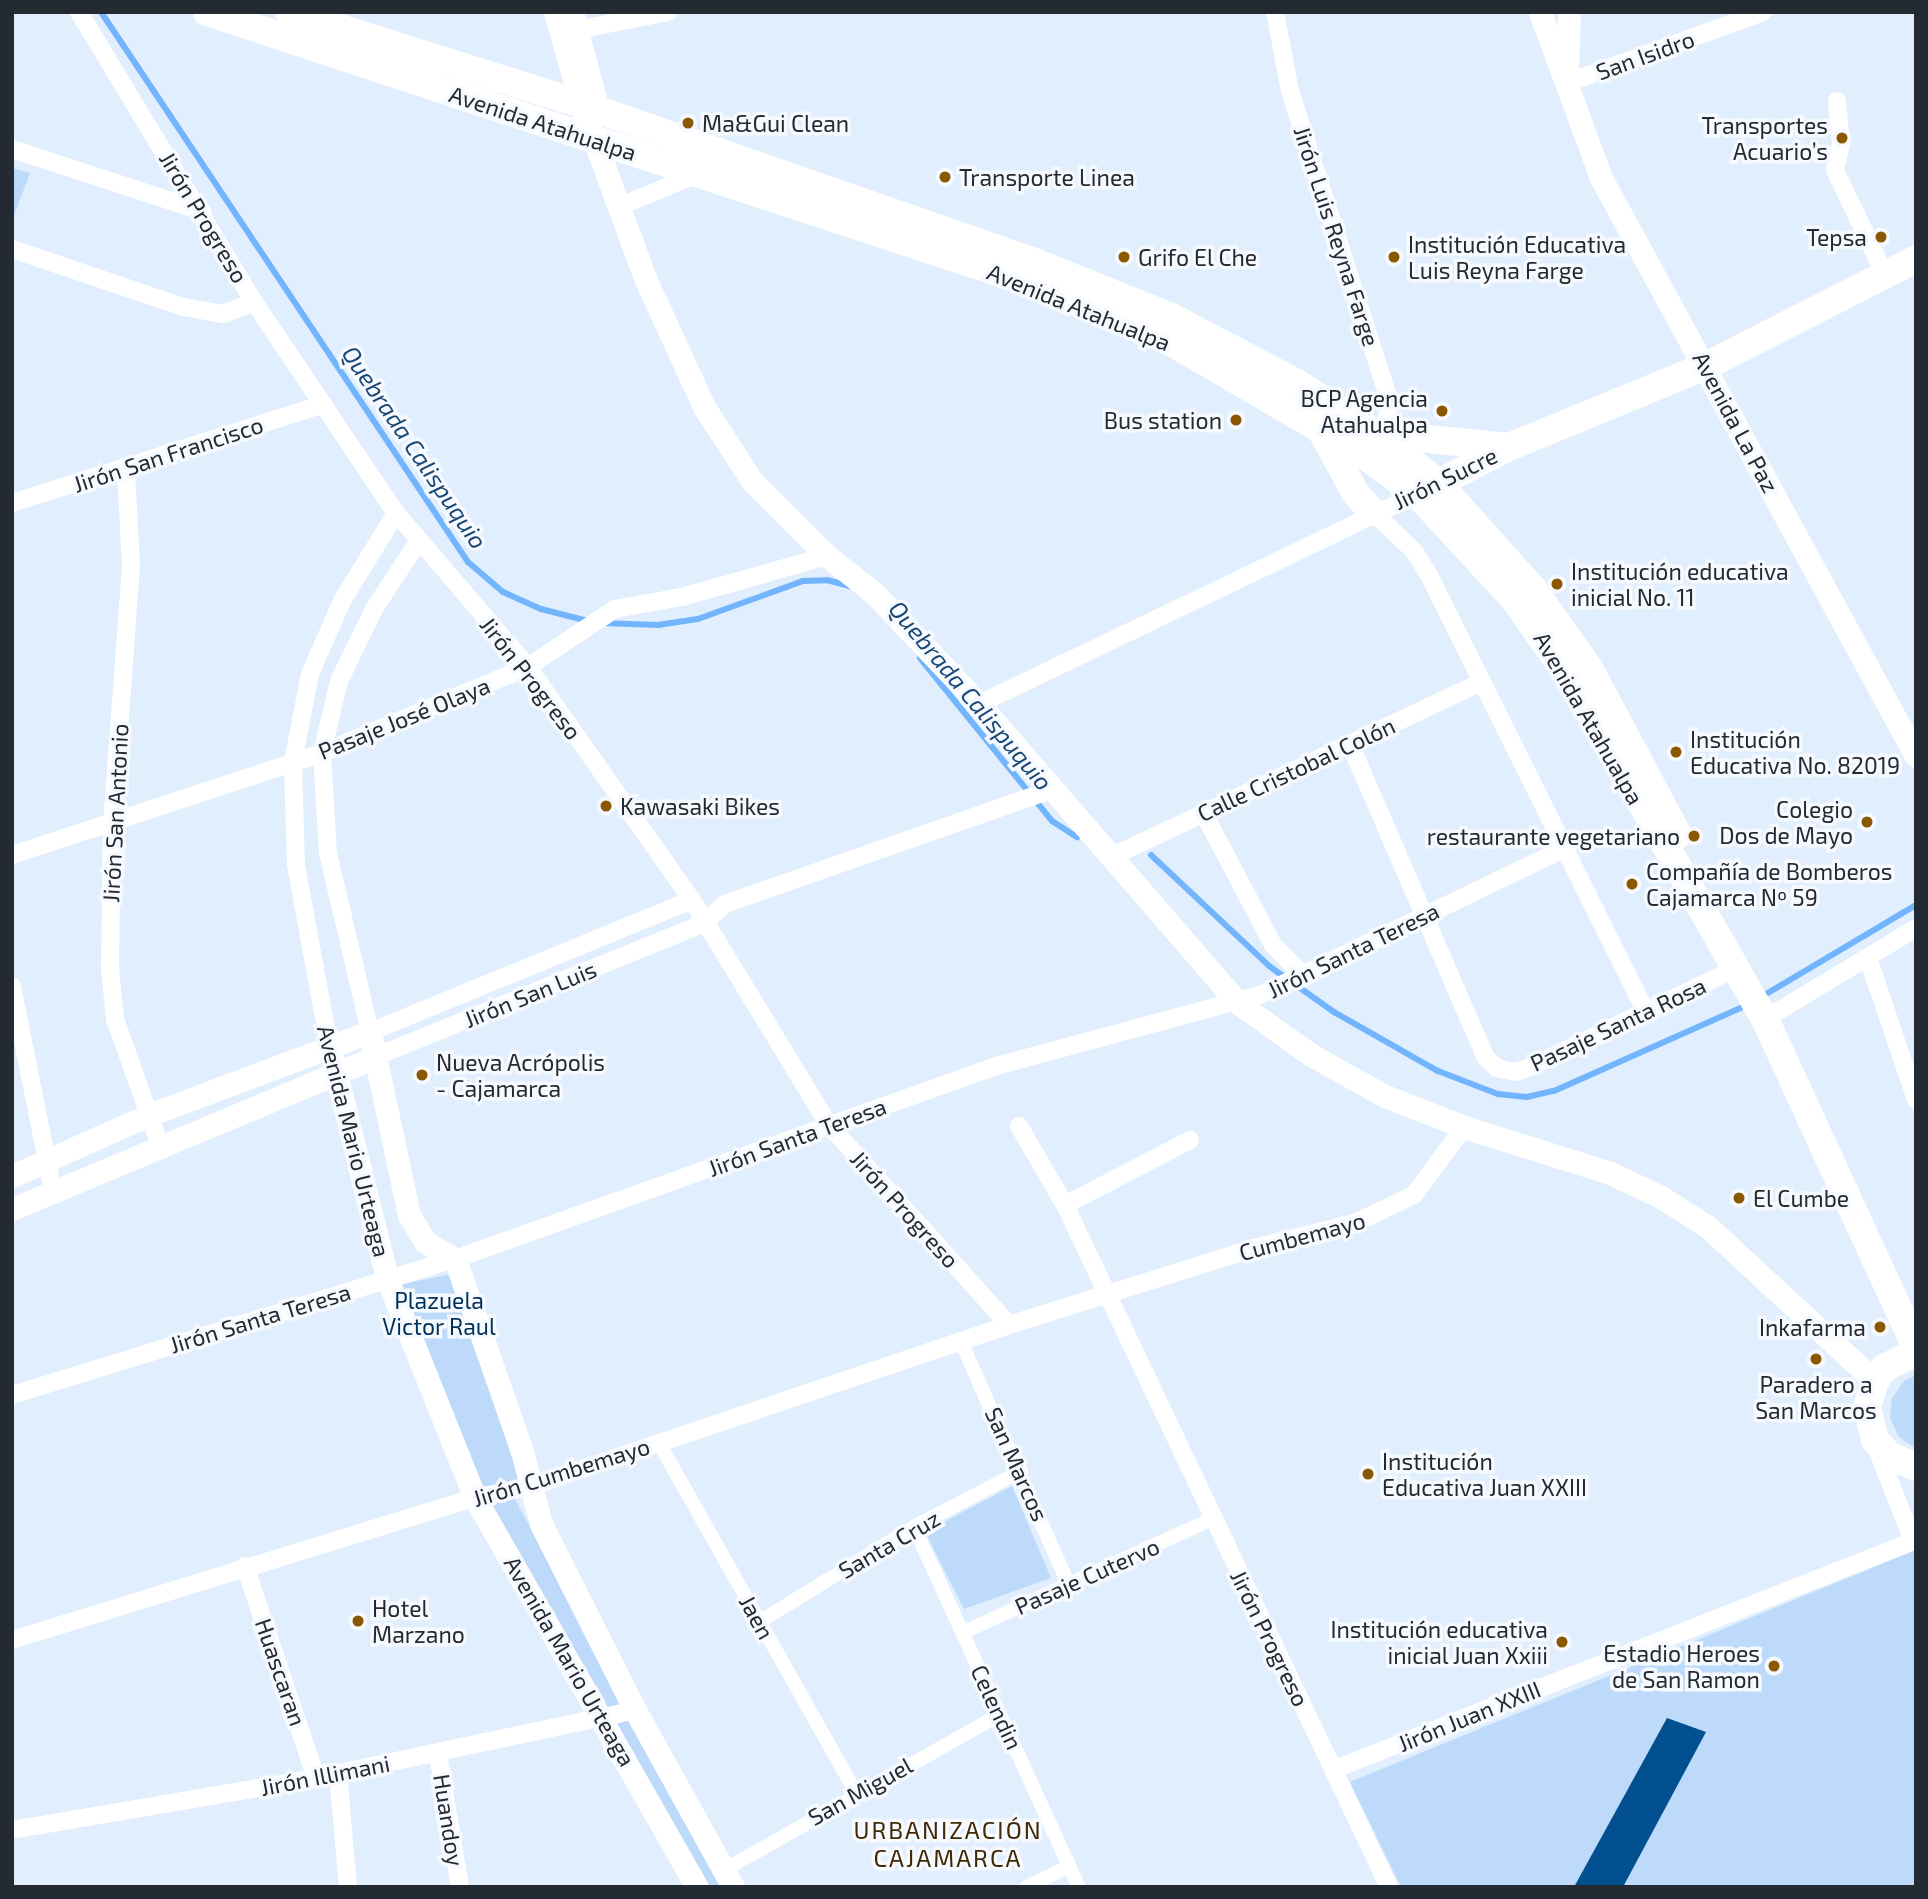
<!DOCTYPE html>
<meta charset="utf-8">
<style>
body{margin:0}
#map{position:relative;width:1928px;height:1899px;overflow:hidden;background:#e0eefd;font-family:"Exo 2",sans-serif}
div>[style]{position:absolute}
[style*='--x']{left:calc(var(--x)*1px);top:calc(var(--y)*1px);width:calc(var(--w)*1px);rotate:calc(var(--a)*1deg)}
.green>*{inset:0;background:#bedafa;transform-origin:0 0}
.stream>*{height:6px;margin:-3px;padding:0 3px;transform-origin:3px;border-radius:3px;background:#72b5fc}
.building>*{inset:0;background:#02508f}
.pedestrian>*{height:14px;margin:-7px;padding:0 7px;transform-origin:7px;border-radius:7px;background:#fff}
.minor>*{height:18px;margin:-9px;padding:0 9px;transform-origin:9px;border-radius:9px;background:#fff}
.tertiary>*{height:23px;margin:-11.5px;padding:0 11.5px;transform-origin:11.5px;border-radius:11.5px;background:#fff}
.primary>*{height:28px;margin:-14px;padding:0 14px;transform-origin:14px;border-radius:14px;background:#fff}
.dots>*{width:19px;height:19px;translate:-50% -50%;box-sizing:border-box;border:4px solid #f6f9fd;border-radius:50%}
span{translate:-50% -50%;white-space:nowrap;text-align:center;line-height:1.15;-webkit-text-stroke:7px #f6f9fd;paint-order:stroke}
.street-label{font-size:23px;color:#242a31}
.poi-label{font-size:23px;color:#242a31}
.left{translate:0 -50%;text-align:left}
.right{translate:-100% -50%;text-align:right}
.park-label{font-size:23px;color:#00305c}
.water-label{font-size:24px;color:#194775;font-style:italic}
.neighbourhood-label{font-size:24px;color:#422906;letter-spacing:2px}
.frame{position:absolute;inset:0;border:14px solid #242a31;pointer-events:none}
</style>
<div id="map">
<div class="green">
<i style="clip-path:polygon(12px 168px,30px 173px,12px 221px)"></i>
<i style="clip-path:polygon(460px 1272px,523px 1479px,466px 1491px,394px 1286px)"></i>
<i style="clip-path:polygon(1916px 1375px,1916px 1449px,1899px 1437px,1890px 1418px,1892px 1398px,1904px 1381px)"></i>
<i style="clip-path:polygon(1012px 1486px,1051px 1578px,964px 1609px,925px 1532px)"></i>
<i style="clip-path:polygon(511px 1492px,627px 1705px,608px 1710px,485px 1504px)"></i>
<i style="clip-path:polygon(1916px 1550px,1916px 1887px,1401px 1887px,1350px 1782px)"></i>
<i style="left:632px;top:1716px;width:196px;height:21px;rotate:61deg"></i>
</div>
<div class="stream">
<i style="--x:101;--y:12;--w:661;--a:56.29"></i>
<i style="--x:468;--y:562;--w:46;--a:40.6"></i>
<i style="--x:503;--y:592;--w:42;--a:24.1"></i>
<i style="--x:541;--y:609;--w:49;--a:14.3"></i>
<i style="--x:603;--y:623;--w:55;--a:2.1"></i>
<i style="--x:658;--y:625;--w:40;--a:-8.5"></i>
<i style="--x:698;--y:619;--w:112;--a:-19.9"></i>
<i style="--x:803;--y:581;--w:24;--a:-2"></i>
<i style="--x:827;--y:580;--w:27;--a:15"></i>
<i style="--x:920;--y:658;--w:210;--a:51"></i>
<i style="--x:1052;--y:821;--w:30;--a:33"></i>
<i style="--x:1151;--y:855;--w:162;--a:43.2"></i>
<i style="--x:1269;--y:966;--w:80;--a:35.3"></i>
<i style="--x:1334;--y:1012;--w:120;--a:29.6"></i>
<i style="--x:1438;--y:1071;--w:64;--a:21"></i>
<i style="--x:1498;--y:1094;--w:29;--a:6"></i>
<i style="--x:1527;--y:1097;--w:28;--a:-13"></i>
<i style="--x:1554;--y:1091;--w:214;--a:-24"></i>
<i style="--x:1761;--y:997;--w:180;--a:-30.7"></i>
</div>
<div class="building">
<i style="clip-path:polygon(1667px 1718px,1706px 1732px,1623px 1887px,1574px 1887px)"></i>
</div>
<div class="pedestrian">
<i style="--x:962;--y:1344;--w:265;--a:66.1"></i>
<i style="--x:659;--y:1443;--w:401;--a:60.6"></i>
<i style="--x:914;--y:1527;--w:396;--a:65.4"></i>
<i style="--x:759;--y:1622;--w:182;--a:-31.5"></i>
<i style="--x:914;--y:1527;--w:121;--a:-27.6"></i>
<i style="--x:964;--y:1632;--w:270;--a:-24.5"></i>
<i style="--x:724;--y:1870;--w:316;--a:-29.4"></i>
<i style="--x:1026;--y:1887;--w:47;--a:-25.5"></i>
</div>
<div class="minor">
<i style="--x:79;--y:12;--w:339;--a:58.9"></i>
<i style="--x:254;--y:302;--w:254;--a:56.1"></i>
<i style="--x:396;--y:513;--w:203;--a:49.4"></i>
<i style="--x:528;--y:667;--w:285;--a:54.9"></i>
<i style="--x:692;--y:900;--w:263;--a:58.7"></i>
<i style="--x:829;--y:1125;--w:269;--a:48"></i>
<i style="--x:1275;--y:12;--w:80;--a:79.2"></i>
<i style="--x:1290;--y:91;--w:324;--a:72.2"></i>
<i style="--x:1389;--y:399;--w:17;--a:93"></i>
<i style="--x:1388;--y:416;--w:27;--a:121"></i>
<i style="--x:577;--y:30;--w:93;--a:-11.2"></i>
<i style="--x:1567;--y:83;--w:208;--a:-19.9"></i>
<i style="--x:1837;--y:101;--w:43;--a:84.7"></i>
<i style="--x:1841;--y:144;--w:27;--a:103"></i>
<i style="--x:1835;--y:170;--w:116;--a:64.5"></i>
<i style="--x:12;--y:149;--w:200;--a:18.1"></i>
<i style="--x:620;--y:206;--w:82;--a:-22.2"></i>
<i style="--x:12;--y:249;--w:181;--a:18.7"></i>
<i style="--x:183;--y:307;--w:41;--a:9.9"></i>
<i style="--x:223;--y:314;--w:33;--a:-21"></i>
<i style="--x:126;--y:470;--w:96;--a:87"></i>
<i style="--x:131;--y:566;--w:257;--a:94.2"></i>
<i style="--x:112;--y:822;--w:147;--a:90.8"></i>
<i style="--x:110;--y:969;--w:50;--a:84.3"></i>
<i style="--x:115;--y:1019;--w:137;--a:70.4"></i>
<i style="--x:12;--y:503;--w:327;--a:-17.6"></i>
<i style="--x:1373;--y:512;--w:57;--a:43.6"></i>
<i style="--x:1414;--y:551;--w:28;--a:58"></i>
<i style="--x:1429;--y:575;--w:488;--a:63.6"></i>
<i style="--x:418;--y:542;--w:80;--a:123.3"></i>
<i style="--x:374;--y:609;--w:80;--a:115.9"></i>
<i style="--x:339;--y:681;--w:74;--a:103.3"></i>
<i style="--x:322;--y:753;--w:100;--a:86.6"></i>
<i style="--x:328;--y:853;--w:184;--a:76.8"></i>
<i style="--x:370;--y:1032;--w:348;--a:-22.3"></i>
<i style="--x:979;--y:704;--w:486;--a:-25.6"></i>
<i style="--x:1350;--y:744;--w:342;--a:66.6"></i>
<i style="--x:1486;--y:1058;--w:15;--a:42"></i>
<i style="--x:1497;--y:1068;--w:19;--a:12"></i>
<i style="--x:1516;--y:1072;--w:15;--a:-20"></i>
<i style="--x:1530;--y:1067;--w:229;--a:-25.6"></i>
<i style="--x:1203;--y:812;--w:150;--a:62.2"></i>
<i style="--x:1273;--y:945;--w:44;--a:45"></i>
<i style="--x:12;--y:855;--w:326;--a:-18.2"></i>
<i style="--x:322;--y:753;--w:223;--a:-22.7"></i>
<i style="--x:528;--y:667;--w:105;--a:-33.7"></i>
<i style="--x:615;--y:609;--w:68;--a:-10.2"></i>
<i style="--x:682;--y:597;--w:151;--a:-15.8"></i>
<i style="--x:1111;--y:857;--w:410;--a:-25.3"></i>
<i style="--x:1868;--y:958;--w:150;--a:71.3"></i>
<i style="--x:12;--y:986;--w:209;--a:78.7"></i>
<i style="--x:1765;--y:1019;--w:176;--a:-31.1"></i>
<i style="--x:329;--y:1045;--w:183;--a:-100.4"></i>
<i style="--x:296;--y:865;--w:103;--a:-91.7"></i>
<i style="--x:293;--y:762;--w:90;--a:-79.1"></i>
<i style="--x:310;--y:674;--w:80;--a:-66.3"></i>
<i style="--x:342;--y:601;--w:103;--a:-58.5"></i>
<i style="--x:377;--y:1056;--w:354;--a:-22.1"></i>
<i style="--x:705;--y:923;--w:28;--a:-44"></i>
<i style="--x:725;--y:904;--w:344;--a:-19.3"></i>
<i style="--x:1019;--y:1126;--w:91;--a:59.8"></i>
<i style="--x:1065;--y:1205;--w:755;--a:64.59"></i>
<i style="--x:1065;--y:1205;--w:141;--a:-27.5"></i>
<i style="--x:12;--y:1395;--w:463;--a:-17.1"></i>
<i style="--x:455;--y:1259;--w:574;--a:-19.63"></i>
<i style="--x:996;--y:1066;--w:273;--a:-15.1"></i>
<i style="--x:1260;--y:995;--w:341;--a:-25.7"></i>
<i style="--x:1875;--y:1444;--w:104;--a:68.6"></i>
<i style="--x:245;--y:1566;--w:224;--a:71.5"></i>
<i style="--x:12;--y:1640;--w:484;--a:-17.1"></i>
<i style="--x:475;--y:1498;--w:58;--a:-11.9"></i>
<i style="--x:532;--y:1486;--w:503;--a:-18.65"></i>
<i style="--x:1009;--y:1325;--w:257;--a:-17.4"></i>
<i style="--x:1254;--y:1248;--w:104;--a:-13.9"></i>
<i style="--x:1355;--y:1223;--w:65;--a:-25.4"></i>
<i style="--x:1414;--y:1195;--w:84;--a:-53.7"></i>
<i style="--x:438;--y:1754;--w:135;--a:80.6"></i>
<i style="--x:1335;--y:1769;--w:625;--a:-21.51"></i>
<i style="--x:338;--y:1773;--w:114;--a:85"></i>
<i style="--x:12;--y:1830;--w:308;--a:-9.7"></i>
<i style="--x:316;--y:1778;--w:326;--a:-12"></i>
</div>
<div class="tertiary">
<i style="--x:555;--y:12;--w:96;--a:74.2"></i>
<i style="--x:581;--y:104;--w:185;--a:69.8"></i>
<i style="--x:645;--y:278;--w:142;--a:65.4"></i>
<i style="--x:704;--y:407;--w:88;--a:57"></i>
<i style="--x:752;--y:481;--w:106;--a:45"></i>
<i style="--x:827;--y:556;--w:60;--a:38.2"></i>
<i style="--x:874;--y:593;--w:153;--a:46.6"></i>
<i style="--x:979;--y:704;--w:394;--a:49.1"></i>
<i style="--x:1237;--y:1002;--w:91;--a:35.6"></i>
<i style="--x:1311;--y:1055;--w:85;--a:29"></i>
<i style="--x:1385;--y:1096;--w:85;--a:21.4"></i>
<i style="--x:1464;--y:1127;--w:151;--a:17.4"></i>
<i style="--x:1608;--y:1172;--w:59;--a:25.3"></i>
<i style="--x:1661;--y:1197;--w:56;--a:32.6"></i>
<i style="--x:1708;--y:1227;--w:227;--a:42.7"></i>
<i style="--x:572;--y:12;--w:106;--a:75.2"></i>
<i style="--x:1540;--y:12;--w:177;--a:69.8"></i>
<i style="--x:1601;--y:178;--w:658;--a:61.41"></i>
<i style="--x:1567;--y:72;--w:60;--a:-88.1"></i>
<i style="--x:329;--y:1045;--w:240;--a:76"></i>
<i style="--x:387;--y:1278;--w:237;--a:68.2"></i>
<i style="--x:475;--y:1498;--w:448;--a:60.3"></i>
<i style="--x:12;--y:1176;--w:147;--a:-24.1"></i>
<i style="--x:146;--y:1116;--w:239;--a:-20.6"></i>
<i style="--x:370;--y:1032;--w:187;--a:78"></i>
<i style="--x:409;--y:1215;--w:31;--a:59"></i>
<i style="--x:425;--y:1242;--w:34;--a:30"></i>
<i style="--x:455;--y:1259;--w:203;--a:70.8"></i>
<i style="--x:522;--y:1451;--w:75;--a:75.4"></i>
<i style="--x:541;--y:1524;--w:208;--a:63.2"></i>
<i style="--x:635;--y:1710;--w:202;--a:61"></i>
<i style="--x:12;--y:1209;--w:396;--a:-22.7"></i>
</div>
<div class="primary">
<i style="--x:207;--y:12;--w:871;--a:18.21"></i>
<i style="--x:1034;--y:284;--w:141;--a:22.6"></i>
<i style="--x:1164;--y:338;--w:230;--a:30.2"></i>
<i style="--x:1363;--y:454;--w:67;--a:36.5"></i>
<i style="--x:1417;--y:494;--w:144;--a:47.2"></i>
<i style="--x:1515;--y:600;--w:101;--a:55.1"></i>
<i style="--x:1573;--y:683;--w:387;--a:60.3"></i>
<i style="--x:1765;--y:1019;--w:361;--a:65.3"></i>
<i style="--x:289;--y:12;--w:306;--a:17.5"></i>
<i style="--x:581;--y:104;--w:483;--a:19.2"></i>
<i style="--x:1037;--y:263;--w:144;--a:21.9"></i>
<i style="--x:1171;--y:317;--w:142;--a:27.6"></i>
<i style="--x:1297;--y:383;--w:95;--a:32.5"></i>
<i style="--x:1377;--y:434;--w:80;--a:38.9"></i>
<i style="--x:1439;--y:484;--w:141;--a:48.2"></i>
<i style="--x:1533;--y:589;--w:97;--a:54.7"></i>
<i style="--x:1589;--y:668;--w:189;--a:61.9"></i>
<i style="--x:1321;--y:430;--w:73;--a:61.3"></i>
<i style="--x:1356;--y:494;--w:25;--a:47"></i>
<i style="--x:1377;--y:434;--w:133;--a:5.6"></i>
<i style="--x:1423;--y:491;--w:97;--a:-27.1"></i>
<i style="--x:1509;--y:447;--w:213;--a:-22.4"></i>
<i style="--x:1706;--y:366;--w:236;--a:-27"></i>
<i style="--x:1916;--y:1352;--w:36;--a:153"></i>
<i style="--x:1884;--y:1368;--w:16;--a:125"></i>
<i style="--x:1875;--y:1381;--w:27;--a:107"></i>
<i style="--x:1867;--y:1407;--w:34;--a:76"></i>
<i style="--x:1875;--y:1440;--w:22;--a:47"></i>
<i style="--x:1890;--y:1456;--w:28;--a:23"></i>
</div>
<div class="dots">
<i style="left:688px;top:123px;background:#8a5801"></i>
<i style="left:1842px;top:138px;background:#8a5801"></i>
<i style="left:945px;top:177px;background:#8a5801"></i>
<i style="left:1881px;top:237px;background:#8a5801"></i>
<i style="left:1124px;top:257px;background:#8a5801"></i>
<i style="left:1394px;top:257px;background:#8a5801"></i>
<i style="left:1442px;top:411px;background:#8a5801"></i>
<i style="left:1236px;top:420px;background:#8a5801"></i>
<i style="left:1557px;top:584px;background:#8a5801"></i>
<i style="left:1676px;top:752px;background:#8a5801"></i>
<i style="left:606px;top:806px;background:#8a5801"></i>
<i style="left:1867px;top:822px;background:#8a5801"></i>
<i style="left:1694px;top:836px;background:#8a5801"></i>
<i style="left:1632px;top:884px;background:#8a5801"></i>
<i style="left:422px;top:1075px;background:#8a5801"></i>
<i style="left:1739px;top:1198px;background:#8a5801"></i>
<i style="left:1880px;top:1327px;background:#8a5801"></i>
<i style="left:1816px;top:1359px;background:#8a5801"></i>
<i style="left:1368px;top:1474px;background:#8a5801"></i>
<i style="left:358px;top:1621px;background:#8a5801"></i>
<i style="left:1562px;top:1642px;background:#8a5801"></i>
<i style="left:1774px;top:1666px;background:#8a5801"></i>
</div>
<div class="street-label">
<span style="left:1645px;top:55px;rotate:-20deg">San Isidro</span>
<span style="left:543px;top:123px;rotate:18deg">Avenida Atahualpa</span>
<span style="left:204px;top:217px;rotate:59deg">Jirón Progreso</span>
<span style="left:1337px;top:236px;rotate:72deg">Jirón Luis Reyna Farge</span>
<span style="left:1079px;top:307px;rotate:22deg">Avenida Atahualpa</span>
<span style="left:1736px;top:422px;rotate:62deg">Avenida La Paz</span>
<span style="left:168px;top:454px;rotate:-18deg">Jirón San Francisco</span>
<span style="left:1445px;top:478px;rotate:-26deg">Jirón Sucre</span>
<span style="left:531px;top:678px;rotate:52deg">Jirón Progreso</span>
<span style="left:404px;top:718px;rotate:-22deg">Pasaje José Olaya</span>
<span style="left:1589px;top:718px;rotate:60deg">Avenida Atahualpa</span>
<span style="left:1296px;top:769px;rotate:-25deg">Calle Cristobal Colón</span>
<span style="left:115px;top:813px;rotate:-87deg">Jirón San Antonio</span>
<span style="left:1353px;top:950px;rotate:-26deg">Jirón Santa Teresa</span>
<span style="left:530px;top:994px;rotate:-22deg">Jirón San Luis</span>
<span style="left:1618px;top:1024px;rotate:-25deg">Pasaje Santa Rosa</span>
<span style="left:797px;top:1137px;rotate:-20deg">Jirón Santa Teresa</span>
<span style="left:354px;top:1141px;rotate:76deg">Avenida Mario Urteaga</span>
<span style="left:905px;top:1209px;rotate:48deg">Jirón Progreso</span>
<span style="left:1302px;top:1236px;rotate:-15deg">Cumbemayo</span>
<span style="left:260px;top:1318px;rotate:-17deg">Jirón Santa Teresa</span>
<span style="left:1017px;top:1464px;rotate:66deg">San Marcos</span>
<span style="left:561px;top:1472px;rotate:-17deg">Jirón Cumbemayo</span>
<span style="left:889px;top:1544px;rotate:-30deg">Santa Cruz</span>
<span style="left:1087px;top:1576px;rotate:-24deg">Pasaje Cutervo</span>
<span style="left:757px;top:1617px;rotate:61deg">Jaen</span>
<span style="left:1270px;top:1638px;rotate:64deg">Jirón Progreso</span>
<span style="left:570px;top:1661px;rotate:60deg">Avenida Mario Urteaga</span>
<span style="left:281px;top:1672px;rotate:71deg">Huascaran</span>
<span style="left:997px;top:1707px;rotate:65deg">Celendin</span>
<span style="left:1469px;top:1716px;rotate:-22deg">Jirón Juan XXIII</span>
<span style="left:325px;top:1775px;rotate:-11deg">Jirón Illimani</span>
<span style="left:860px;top:1791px;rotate:-29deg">San Miguel</span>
<span style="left:449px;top:1820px;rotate:81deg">Huandoy</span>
</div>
<div class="poi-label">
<span class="left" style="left:702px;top:123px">Ma&amp;Gui Clean</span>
<span class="right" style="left:1828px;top:138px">Transportes<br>Acuario’s</span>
<span class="left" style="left:959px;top:177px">Transporte Linea</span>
<span class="right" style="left:1867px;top:237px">Tepsa</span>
<span class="left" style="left:1408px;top:257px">Institución Educativa<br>Luis Reyna Farge</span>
<span class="left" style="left:1138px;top:257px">Grifo El Che</span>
<span class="right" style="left:1428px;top:411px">BCP Agencia<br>Atahualpa</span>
<span class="right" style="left:1222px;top:420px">Bus station</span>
<span class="left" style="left:1571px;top:584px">Institución educativa<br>inicial No. 11</span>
<span class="left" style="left:1690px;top:752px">Institución<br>Educativa No. 82019</span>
<span class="left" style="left:620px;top:806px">Kawasaki Bikes</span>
<span class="right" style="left:1853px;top:822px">Colegio<br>Dos de Mayo</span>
<span class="right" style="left:1680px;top:836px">restaurante vegetariano</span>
<span class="left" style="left:1646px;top:884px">Compañía de Bomberos<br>Cajamarca Nº 59</span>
<span class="left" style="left:436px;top:1075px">Nueva Acrópolis<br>- Cajamarca</span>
<span class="left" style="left:1753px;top:1198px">El Cumbe</span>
<span class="right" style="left:1866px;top:1327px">Inkafarma</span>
<span style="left:1816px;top:1397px">Paradero a<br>San Marcos</span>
<span class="left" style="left:1382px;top:1474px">Institución<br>Educativa Juan XXIII</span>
<span class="left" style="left:372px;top:1621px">Hotel<br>Marzano</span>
<span class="right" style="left:1548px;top:1642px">Institución educativa<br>inicial Juan Xxiii</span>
<span class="right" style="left:1760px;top:1666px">Estadio Heroes<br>de San Ramon</span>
</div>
<div class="park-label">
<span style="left:439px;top:1313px">Plazuela<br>Victor Raul</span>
</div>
<div class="water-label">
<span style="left:415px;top:447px;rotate:56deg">Quebrada Calispuquio</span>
<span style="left:971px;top:695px;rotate:50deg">Quebrada Calispuquio</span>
</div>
<div class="neighbourhood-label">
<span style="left:948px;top:1844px">URBANIZACIÓN<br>CAJAMARCA</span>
</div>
<div class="frame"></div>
</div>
